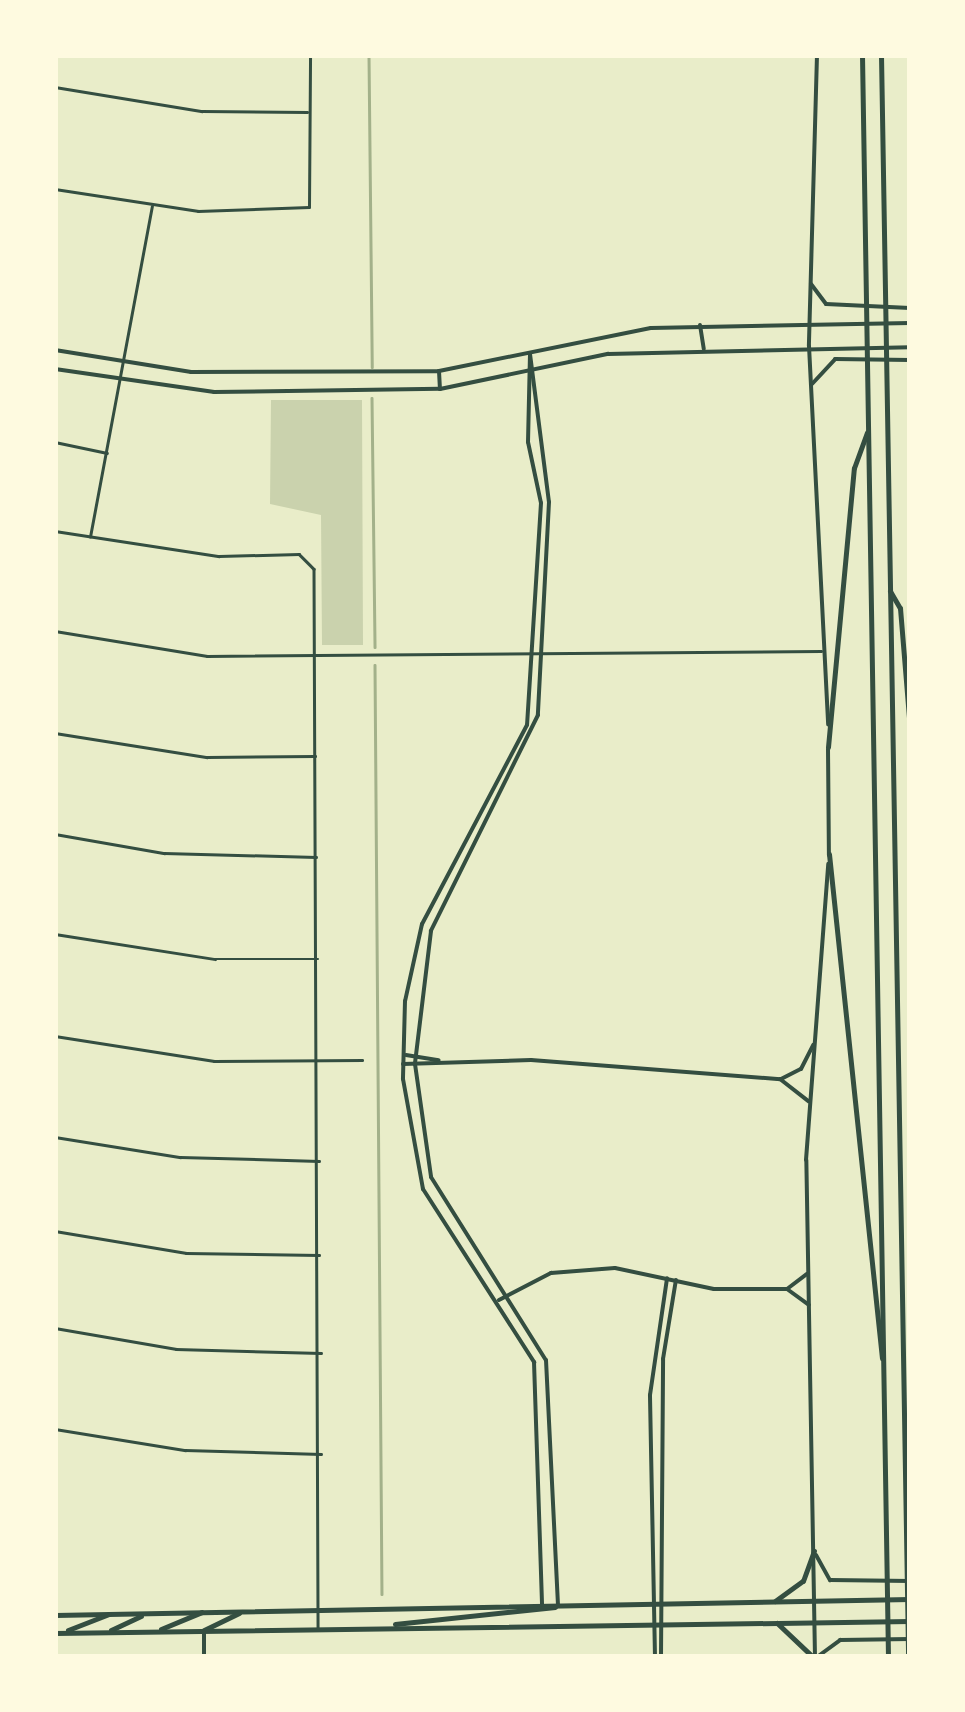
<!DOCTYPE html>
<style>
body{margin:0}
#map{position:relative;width:965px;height:1712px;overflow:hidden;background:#e9edc9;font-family:"Fira Sans Condensed",sans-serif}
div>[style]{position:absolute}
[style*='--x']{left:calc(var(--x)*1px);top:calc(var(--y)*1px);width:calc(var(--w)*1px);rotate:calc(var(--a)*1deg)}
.green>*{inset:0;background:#cad2ad}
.stream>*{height:2.5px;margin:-1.25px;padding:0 1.25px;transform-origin:1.25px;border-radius:1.25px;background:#a3b18a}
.minor>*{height:2.5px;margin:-1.25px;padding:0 1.25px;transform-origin:1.25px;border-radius:1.25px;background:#344e41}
.tertiary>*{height:4px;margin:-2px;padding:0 2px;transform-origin:2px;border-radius:2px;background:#344e41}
.secondary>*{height:4px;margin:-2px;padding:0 2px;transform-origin:2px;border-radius:2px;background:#344e41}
.primary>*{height:5px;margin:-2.5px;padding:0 2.5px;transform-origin:2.5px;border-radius:2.5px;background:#344e41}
.motorway>*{height:5px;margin:-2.5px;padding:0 2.5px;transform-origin:2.5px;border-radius:2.5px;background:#344e41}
span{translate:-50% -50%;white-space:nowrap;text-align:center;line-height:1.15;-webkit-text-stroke:10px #fefae0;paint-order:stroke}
.frame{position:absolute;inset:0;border:58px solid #fefae0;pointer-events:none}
</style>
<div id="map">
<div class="green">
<i style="clip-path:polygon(271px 400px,362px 400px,363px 645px,322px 645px,321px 515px,270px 504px)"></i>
</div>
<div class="stream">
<i style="--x:369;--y:55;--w:312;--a:89.4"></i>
<i style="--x:372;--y:398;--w:249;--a:89.3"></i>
<i style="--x:375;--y:665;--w:929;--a:89.57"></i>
</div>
<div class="minor">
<i style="--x:55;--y:87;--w:149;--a:9.3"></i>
<i style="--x:202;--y:111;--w:105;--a:0.5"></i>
<i style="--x:55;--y:189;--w:145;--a:8.7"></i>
<i style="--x:198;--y:211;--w:111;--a:-2.1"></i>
<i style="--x:309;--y:207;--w:152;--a:-89.6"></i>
<i style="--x:55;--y:442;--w:53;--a:11.9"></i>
<i style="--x:55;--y:531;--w:166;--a:8.7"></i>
<i style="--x:219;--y:556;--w:80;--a:-1.4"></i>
<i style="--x:299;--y:554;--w:21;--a:45"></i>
<i style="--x:314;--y:569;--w:1059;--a:89.78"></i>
<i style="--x:90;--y:537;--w:336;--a:-79.4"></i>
<i style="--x:55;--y:631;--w:154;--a:9.3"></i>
<i style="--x:207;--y:656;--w:614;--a:-0.47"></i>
<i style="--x:55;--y:733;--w:154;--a:9"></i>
<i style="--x:207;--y:757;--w:108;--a:-0.5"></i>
<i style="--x:55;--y:834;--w:111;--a:9.9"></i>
<i style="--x:164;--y:853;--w:152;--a:1.5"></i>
<i style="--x:55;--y:934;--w:162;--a:8.9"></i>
<i style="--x:215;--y:959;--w:103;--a:0"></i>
<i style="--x:55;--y:1036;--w:161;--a:8.9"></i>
<i style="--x:214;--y:1061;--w:148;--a:-0.4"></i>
<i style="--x:55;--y:1137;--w:127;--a:9.1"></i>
<i style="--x:180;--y:1157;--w:139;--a:1.6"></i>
<i style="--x:55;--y:1231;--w:133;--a:9.5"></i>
<i style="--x:186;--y:1253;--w:133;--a:0.9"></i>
<i style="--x:55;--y:1328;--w:123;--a:9.8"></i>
<i style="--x:176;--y:1349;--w:145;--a:1.6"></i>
<i style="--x:55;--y:1429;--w:132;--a:9.2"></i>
<i style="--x:185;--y:1450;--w:136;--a:1.7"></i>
</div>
<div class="tertiary">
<i style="--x:530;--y:354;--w:88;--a:91.3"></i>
<i style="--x:528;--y:442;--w:62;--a:78"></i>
<i style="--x:541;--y:503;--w:222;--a:93.6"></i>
<i style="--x:527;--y:725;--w:225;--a:117.8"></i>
<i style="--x:422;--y:924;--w:79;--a:102.4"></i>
<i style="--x:405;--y:1001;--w:78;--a:91.5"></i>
<i style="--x:403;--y:1079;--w:112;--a:79.7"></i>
<i style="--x:423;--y:1189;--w:206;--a:57.3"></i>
<i style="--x:534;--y:1362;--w:244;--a:88.1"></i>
<i style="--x:530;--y:354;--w:149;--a:82.7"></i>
<i style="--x:549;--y:502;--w:213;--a:93"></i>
<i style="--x:538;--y:715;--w:241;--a:116.4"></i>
<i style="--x:431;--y:931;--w:134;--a:96.9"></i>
<i style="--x:415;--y:1064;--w:114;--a:81.9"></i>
<i style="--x:431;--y:1177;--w:216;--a:57.9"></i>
<i style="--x:546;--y:1360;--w:245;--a:87.2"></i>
<i style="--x:406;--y:1055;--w:33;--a:9"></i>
<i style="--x:403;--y:1064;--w:128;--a:-1.8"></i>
<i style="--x:531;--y:1060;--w:250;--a:4.4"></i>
<i style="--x:780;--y:1079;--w:36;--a:38"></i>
<i style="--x:781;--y:1079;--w:22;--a:-27"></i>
<i style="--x:801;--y:1069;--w:27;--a:-63"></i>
<i style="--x:787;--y:1289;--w:25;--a:-37"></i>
<i style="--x:499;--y:1300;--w:59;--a:-27.4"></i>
<i style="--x:551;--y:1273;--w:64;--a:-4.5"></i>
<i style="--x:615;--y:1268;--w:101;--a:12"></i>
<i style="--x:714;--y:1289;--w:73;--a:0"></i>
<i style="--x:787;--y:1289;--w:27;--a:36"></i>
<i style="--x:204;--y:1632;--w:25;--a:90"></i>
<i style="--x:655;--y:1657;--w:262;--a:-91.1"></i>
<i style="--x:650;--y:1395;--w:118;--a:-81.7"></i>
<i style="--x:661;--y:1657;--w:298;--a:-89.6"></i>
<i style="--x:663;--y:1359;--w:80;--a:-80.7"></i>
</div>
<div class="secondary">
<i style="--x:817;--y:55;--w:291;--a:91.6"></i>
<i style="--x:809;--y:346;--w:379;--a:87.1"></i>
<i style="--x:811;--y:284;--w:25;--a:53"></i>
<i style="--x:826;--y:304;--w:84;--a:2.7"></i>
<i style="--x:700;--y:325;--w:24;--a:81"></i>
<i style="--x:55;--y:350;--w:138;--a:9.2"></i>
<i style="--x:191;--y:372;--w:248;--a:-0.2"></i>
<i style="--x:439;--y:371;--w:216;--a:-11.5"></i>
<i style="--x:651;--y:328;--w:259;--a:-1.1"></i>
<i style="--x:55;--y:369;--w:161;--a:8.2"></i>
<i style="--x:214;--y:392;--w:226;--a:-0.8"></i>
<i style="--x:440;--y:389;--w:172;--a:-11.8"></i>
<i style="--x:608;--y:354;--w:302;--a:-1.3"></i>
<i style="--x:439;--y:371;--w:18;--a:87"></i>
<i style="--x:812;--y:384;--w:34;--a:-47"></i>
<i style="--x:835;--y:359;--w:75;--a:0.8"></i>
<i style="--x:828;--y:749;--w:106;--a:89.5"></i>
<i style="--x:816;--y:1555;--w:29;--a:61"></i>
<i style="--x:830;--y:1580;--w:80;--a:0.7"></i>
<i style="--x:815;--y:1657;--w:497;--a:-91"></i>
<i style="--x:806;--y:1160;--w:297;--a:-85.7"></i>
<i style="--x:817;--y:1657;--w:29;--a:-36"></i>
<i style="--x:840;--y:1640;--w:70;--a:-0.8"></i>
</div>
<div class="primary">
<i style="--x:775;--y:1601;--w:34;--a:-36"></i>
<i style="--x:803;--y:1581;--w:32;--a:-70"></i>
<i style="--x:55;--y:1615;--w:855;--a:-1.07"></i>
<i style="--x:777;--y:1623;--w:50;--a:43.4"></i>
<i style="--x:395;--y:1624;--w:161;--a:-6.1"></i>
<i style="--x:161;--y:1629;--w:44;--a:-22.5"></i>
<i style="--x:68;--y:1630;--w:44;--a:-21.3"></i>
<i style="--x:111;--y:1630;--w:33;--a:-25"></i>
<i style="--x:204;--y:1630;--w:39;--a:-26"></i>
<i style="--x:55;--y:1633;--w:855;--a:-0.8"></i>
</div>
<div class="motorway">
<i style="--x:862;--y:55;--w:1602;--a:89.07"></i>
<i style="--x:881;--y:55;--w:1602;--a:89.03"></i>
<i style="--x:890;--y:591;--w:20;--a:60"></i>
<i style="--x:900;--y:608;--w:122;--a:85.3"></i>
<i style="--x:828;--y:747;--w:280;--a:-84.7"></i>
<i style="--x:854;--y:468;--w:38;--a:-70"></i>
<i style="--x:829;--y:854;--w:507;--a:84"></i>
</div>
<div class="frame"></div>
</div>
